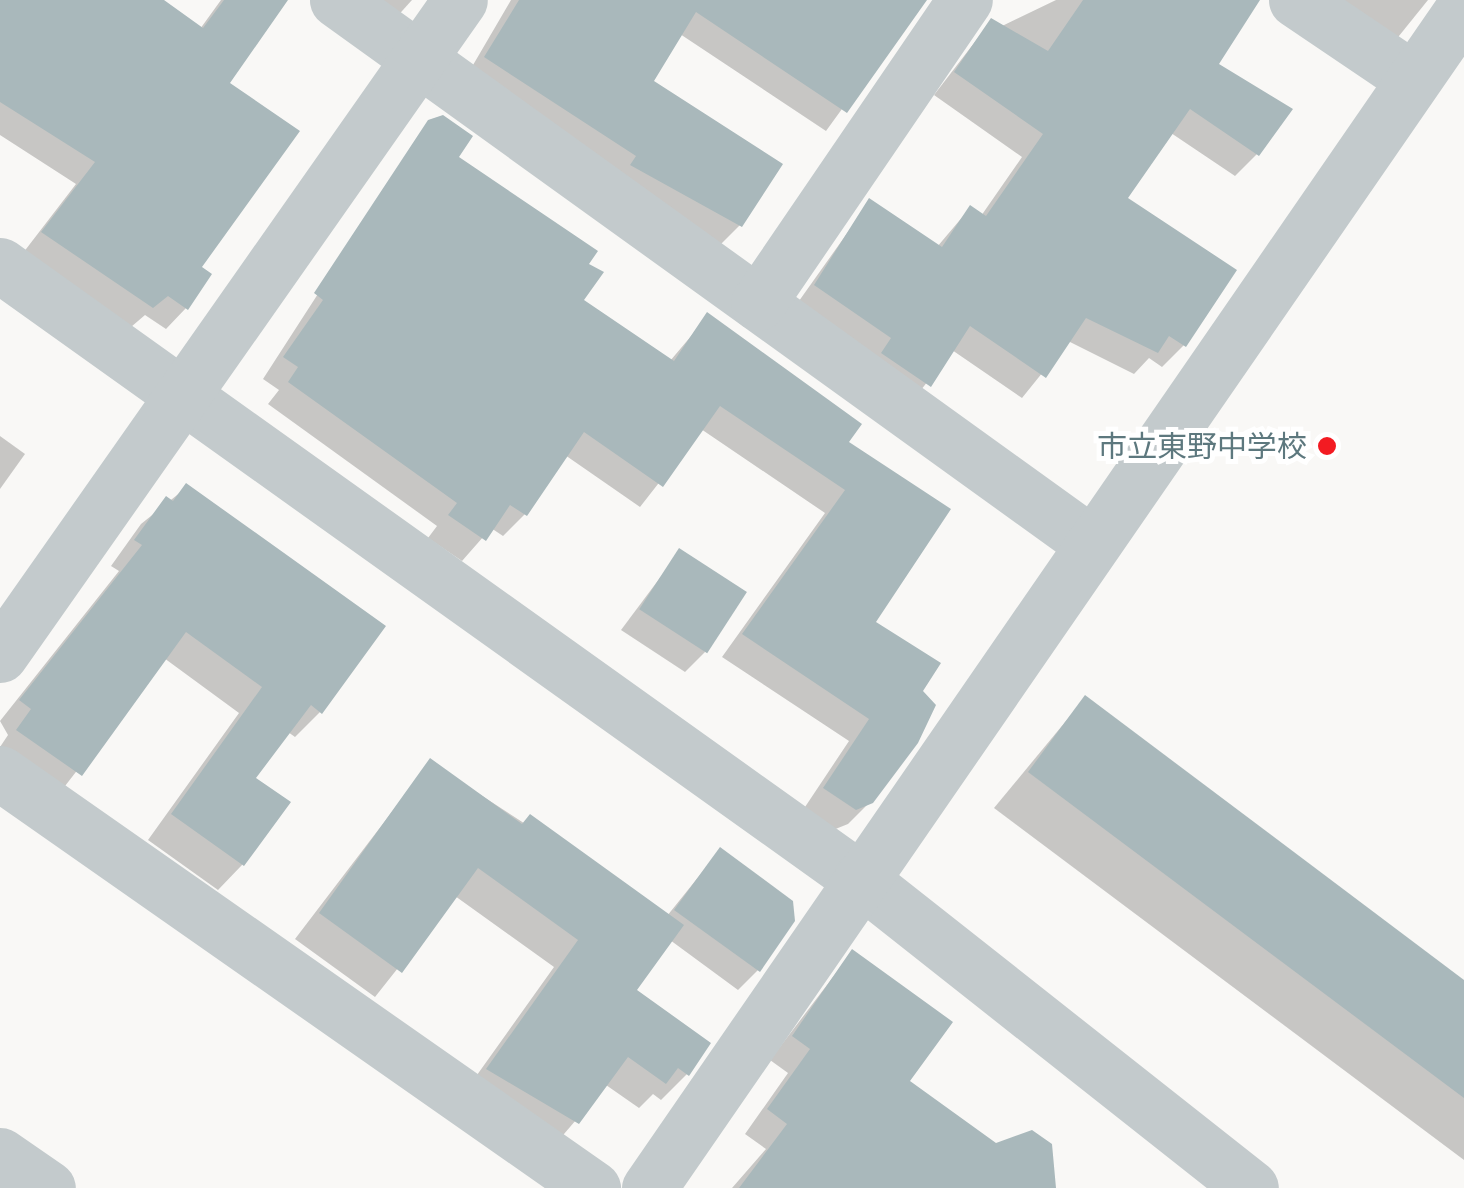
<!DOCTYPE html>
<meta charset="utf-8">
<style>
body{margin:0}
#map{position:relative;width:1464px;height:1188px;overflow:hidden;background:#f9f8f6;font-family:Ubuntu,"Noto Sans JP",sans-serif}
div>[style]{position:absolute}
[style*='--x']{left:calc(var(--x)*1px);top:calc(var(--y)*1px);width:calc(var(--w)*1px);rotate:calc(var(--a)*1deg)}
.shadow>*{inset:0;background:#0003}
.building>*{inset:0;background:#a9b8bb;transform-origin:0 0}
.minor>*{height:55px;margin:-27.5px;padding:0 27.5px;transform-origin:27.5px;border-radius:27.5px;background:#c3cacc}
.dots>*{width:28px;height:28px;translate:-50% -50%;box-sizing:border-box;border:5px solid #fff;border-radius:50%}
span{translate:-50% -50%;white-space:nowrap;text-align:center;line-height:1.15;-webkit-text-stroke:10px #fff;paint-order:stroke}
.poi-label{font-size:30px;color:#5d787e}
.right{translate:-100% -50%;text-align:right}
</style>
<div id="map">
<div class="shadow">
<i style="clip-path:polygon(0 0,150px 0,200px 29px,221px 0,285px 0,227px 83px,199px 268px,186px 308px,166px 329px,145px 315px,131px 327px,23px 253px,76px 184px,0 135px)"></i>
<i style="clip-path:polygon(330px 0,412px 0,384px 31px)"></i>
<i style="clip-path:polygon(511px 0,921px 0,826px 131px,680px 34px,650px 82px,740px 225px,720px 245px,466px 77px)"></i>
<i style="clip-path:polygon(1056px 0,1214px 0,1216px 65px,1257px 154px,1235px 176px,1171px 133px,1125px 199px,1184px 345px,1162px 367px,1149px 358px,1134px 374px,1068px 341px,1022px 398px,952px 350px,907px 408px,794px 308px,870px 201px,937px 247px,970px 208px,981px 216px,1022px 157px,934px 95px,991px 21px,1000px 27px)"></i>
<i style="clip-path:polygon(1290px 0,1428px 0,1382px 57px)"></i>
<i style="clip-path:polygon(429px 122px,455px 158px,586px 264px,581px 301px,670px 361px,708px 316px,846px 443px,873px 623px,920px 691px,871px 801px,848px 824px,833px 830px,803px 810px,849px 741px,722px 657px,825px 513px,701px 429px,640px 507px,565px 455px,525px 514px,503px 536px,491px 528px,462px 561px,428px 538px,437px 526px,268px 404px,279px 390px,263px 379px)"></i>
<i style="clip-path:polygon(0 436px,25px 454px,0 489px)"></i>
<i style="clip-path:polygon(187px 487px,320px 712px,295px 737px,288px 732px,253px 778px,242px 865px,218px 890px,148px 840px,239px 713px,164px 658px,55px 799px,0 747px,8px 735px,0 721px,119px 571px,111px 566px,141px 524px)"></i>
<i style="clip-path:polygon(680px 551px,705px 652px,685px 672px,621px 630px)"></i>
<i style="clip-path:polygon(1085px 698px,1464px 983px,1464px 1160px,994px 808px)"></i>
<i style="clip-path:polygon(430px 762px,667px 916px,720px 850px,758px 970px,738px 990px,670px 940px,634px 991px,687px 1074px,661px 1100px,653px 1094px,639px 1108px,606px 1085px,552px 1148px,462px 1096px,554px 967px,455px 896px,375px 997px,295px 939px)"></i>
<i style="clip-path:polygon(852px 952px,906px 1081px,1054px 1188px,732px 1188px,766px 1149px,745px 1134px,788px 1073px,770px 1060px)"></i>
</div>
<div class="building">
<i style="clip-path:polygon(0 0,164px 0,203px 28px,224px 0,288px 0,230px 83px,300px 131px,202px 267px,212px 274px,188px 310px,168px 296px,153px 308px,41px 232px,95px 162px,0 102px)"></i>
<i style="clip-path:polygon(519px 0,927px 0,847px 113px,696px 12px,654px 81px,783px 164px,742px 227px,630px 165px,636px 156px,484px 57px)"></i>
<i style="clip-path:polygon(1083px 0,1260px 0,1219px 64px,1293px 109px,1259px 156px,1190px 109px,1128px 198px,1237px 270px,1186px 347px,1169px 336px,1158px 353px,1086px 318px,1046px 378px,970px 326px,931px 387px,881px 353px,891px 338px,814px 285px,869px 198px,942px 247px,970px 205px,986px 216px,1043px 134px,954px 72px,991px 18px,1048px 51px)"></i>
<i style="clip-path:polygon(443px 115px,473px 136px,459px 157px,598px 251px,589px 264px,604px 272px,584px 300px,674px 361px,707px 312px,862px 424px,849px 442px,951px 509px,876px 622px,941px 663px,923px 691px,936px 705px,918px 743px,873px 803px,856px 810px,823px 788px,869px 719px,742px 634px,845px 490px,720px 406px,663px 487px,584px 432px,527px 516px,510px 505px,486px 541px,448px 515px,457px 503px,288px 382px,298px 367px,283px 357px,323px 300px,314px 293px,428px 120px)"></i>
<i style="clip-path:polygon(186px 483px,386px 626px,322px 714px,311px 705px,256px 778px,291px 802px,244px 866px,171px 814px,262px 687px,186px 632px,82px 776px,16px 730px,31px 709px,19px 700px,142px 545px,134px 540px,166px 496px,173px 501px)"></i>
<i style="left:679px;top:548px;width:81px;height:73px;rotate:33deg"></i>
<i style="clip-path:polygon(1085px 695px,1464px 980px,1464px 1098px,1028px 772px)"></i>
<i style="clip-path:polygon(430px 758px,522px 824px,530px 814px,684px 925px,637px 990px,711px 1043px,689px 1076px,678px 1068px,666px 1084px,628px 1057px,579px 1124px,486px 1069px,578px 940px,478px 868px,402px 973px,319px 913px)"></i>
<i style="clip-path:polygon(720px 847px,793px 901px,795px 921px,760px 972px,674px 910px)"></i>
<i style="clip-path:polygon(852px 949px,953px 1022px,910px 1081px,996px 1143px,1032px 1130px,1052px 1144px,1056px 1188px,739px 1188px,787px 1124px,767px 1109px,810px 1049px,792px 1036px)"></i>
</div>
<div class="minor">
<i style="--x:337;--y:0;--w:929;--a:35.76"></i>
<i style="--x:1296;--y:0;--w:141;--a:34"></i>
<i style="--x:0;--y:265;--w:1057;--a:35.53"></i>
<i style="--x:860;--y:879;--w:498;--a:38.3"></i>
<i style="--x:758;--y:303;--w:367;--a:-55.7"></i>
<i style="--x:0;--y:655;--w:800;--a:-54.92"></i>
<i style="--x:0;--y:773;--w:724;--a:34.99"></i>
<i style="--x:0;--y:1155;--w:58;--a:34.5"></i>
<i style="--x:649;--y:1188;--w:1435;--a:-55.39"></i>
</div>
<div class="dots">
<i style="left:1327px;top:446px;background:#f31b22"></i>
</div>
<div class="poi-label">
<span class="right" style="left:1307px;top:446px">市立東野中学校</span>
</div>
</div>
